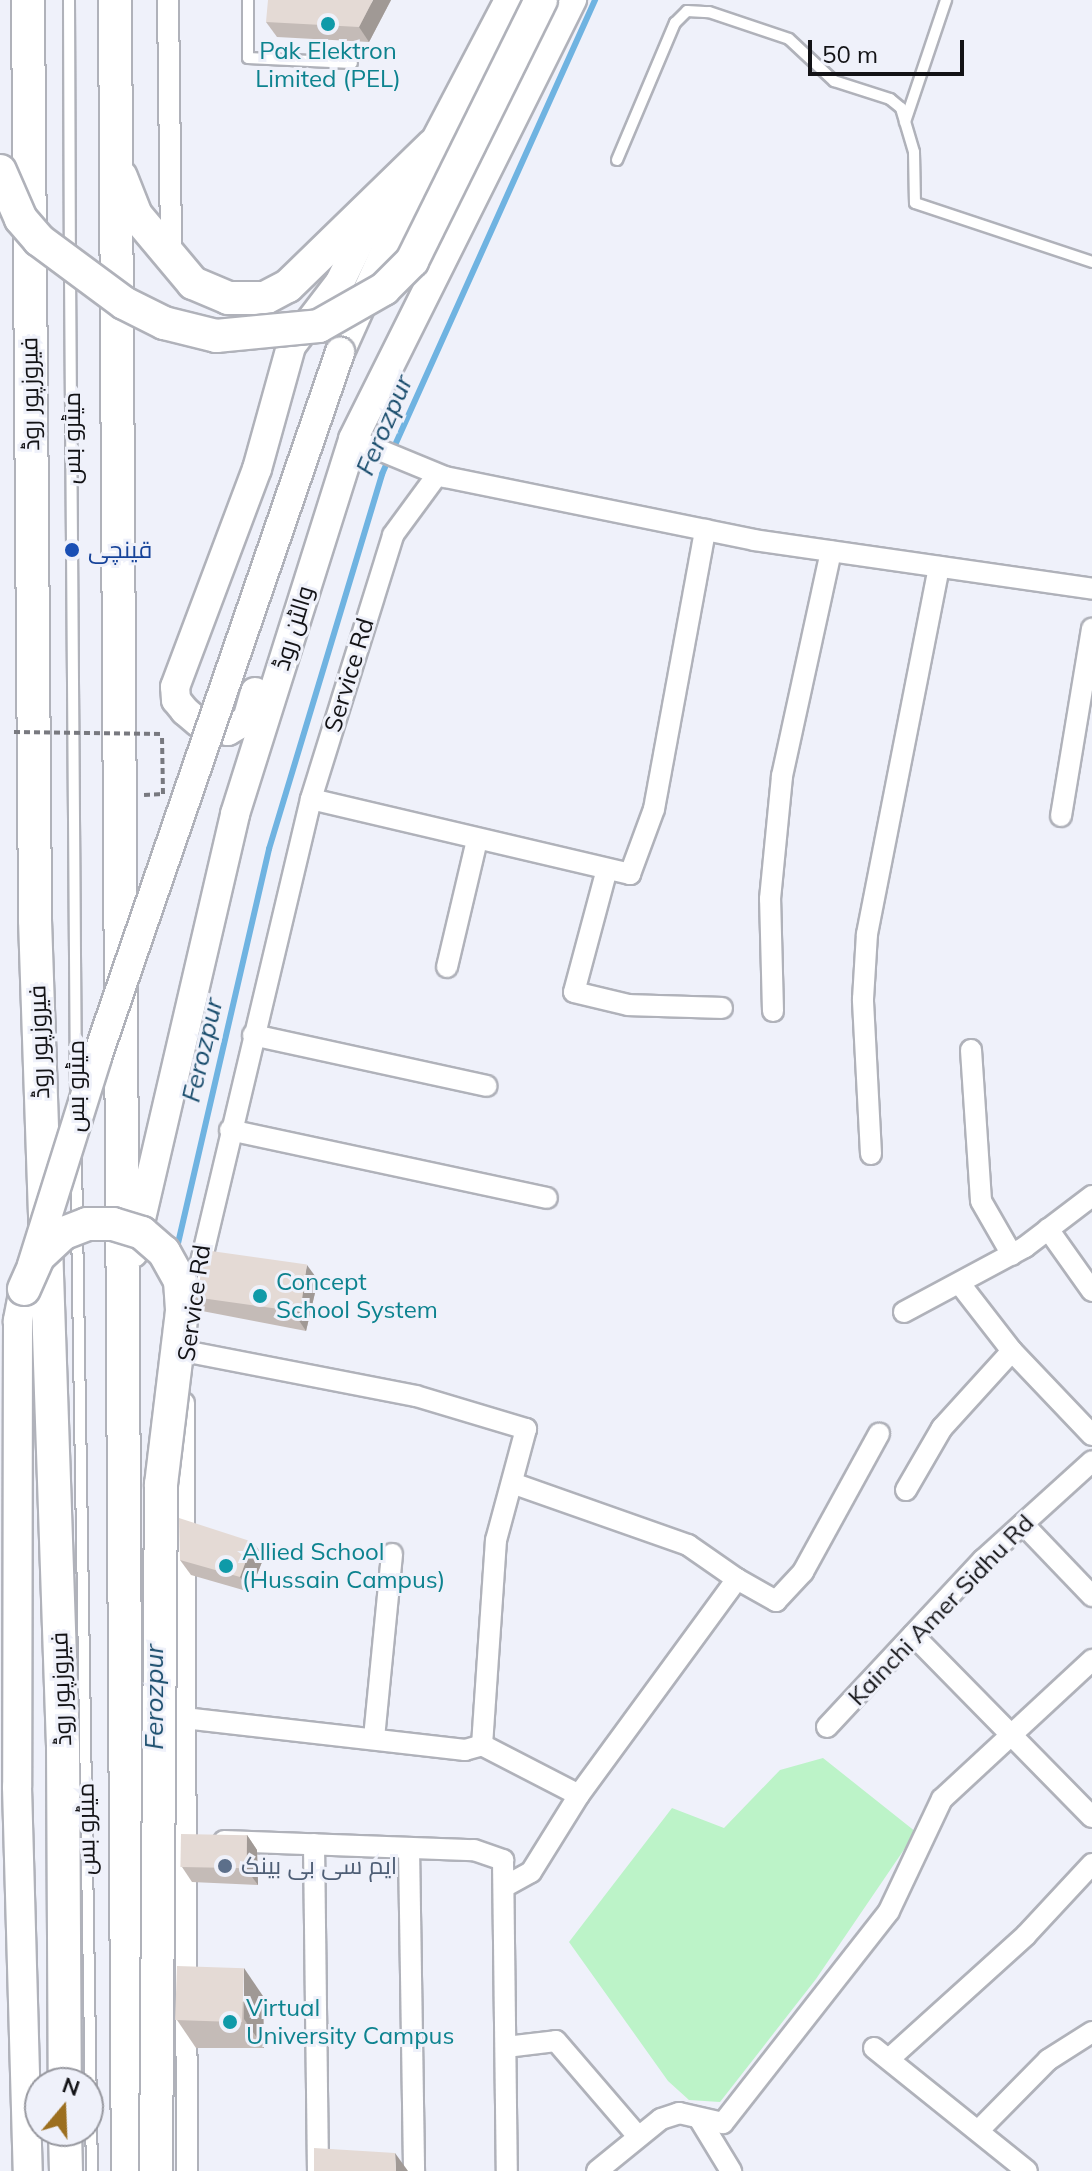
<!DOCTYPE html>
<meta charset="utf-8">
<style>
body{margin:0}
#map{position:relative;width:1092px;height:2171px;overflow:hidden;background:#eff1fa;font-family:Mulish,Cairo,sans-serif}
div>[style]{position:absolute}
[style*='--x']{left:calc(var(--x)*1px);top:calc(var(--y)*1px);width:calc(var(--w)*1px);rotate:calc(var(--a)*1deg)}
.green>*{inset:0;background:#bcf3c8}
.stream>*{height:6px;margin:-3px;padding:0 3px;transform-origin:3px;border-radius:3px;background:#6fb3e1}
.path>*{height:4px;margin-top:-2px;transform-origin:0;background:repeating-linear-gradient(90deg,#78797f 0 6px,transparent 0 10px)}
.roads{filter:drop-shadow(2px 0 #b0b2ba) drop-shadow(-2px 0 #b0b2ba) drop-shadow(0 2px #b0b2ba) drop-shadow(0 -2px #b0b2ba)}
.service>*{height:10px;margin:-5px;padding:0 5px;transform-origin:5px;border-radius:5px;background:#fff}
.minor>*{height:20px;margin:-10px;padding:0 10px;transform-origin:10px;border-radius:10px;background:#fff}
.secondary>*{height:28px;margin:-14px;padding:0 14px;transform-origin:14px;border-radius:14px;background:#fff}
.primary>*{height:32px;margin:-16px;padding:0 16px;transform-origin:16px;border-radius:16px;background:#fff}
.path-bridge>*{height:4px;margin-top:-2px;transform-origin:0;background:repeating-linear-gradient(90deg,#78797f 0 6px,transparent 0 10px)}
.bridges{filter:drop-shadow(2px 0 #b0b2ba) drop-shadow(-2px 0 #b0b2ba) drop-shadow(0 2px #b0b2ba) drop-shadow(0 -2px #b0b2ba)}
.secondary-bridge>*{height:28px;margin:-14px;padding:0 14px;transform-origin:14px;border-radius:14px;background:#fff}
.primary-bridge>*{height:32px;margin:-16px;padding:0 16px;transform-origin:16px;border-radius:16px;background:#fff}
.wall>*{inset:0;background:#c4bbb7}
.shaded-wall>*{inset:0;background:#a09995}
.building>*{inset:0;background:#e4dad5;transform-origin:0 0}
.dots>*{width:22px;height:22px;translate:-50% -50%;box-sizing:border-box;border:4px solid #eff1fa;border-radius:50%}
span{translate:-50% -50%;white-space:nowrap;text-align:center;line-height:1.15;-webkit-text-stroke:6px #eff1fa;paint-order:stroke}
.culture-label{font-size:24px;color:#0d838f}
.left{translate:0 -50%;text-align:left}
.street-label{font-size:24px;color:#131316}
.transit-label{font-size:24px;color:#164399}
.service-label{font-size:24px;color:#4e5e75}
.water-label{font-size:26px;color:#1a4d6d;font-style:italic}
.north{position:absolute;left:24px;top:2067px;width:80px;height:80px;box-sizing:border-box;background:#eff1fa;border:2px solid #97989f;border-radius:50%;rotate:19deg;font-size:22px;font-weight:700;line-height:32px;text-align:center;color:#131316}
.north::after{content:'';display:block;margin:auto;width:28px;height:36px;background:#9c6f1f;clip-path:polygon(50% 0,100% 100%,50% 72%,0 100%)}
.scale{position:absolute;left:808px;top:40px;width:156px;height:36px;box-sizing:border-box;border:4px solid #131316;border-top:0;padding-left:10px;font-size:24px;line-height:28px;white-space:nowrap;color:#131316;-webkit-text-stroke:6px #eff1fa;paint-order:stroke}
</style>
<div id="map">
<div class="green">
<i style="clip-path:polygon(823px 1758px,916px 1832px,816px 1979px,720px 2102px,689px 2100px,668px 2081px,569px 1942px,672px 1808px,724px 1828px,780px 1770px)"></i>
</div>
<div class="stream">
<i style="--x:176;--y:1252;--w:414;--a:-77"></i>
<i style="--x:269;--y:849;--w:392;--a:-73.2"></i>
<i style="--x:382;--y:474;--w:520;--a:-65.8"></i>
</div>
<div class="path">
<i style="--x:144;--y:795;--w:19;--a:-3"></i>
<i style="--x:163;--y:794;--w:60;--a:-91"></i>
</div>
<div class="roads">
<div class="service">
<i style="--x:69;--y:0;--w:257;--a:89.8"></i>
<i style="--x:248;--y:0;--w:58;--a:90"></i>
<i style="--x:248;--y:58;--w:104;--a:2.8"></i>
<i style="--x:905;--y:122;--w:129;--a:-71.4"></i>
<i style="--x:617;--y:160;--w:149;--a:-67.1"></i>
<i style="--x:675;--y:23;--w:17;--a:-45"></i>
<i style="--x:687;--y:11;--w:22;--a:3"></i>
<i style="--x:709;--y:12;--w:84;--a:18.6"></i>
<i style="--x:789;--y:39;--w:62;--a:43"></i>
<i style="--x:834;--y:81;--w:59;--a:17.8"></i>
<i style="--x:890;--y:99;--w:14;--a:39"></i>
<i style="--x:901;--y:108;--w:46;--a:73.5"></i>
<i style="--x:914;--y:152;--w:51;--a:88.9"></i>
<i style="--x:915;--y:203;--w:187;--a:18.4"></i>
<i style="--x:70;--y:273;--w:816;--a:89.58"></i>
<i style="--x:76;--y:1157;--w:1014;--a:89.1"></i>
</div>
<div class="minor">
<i style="--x:168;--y:0;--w:256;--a:89.3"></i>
<i style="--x:353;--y:439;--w:100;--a:22.4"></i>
<i style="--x:445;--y:477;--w:315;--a:11.5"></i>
<i style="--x:754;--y:540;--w:342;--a:8.2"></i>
<i style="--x:311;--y:799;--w:328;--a:13.2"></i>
<i style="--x:630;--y:874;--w:69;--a:-69.7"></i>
<i style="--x:654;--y:809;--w:284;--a:-79.6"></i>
<i style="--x:1061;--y:816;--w:190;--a:-80.6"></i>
<i style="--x:607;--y:869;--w:127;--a:105"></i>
<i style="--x:574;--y:992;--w:56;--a:13.5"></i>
<i style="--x:628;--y:1005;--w:94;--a:1.8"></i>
<i style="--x:447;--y:967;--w:130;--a:-76.7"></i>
<i style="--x:773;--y:1011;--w:112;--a:-91.5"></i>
<i style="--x:770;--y:899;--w:124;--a:-84.4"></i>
<i style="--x:782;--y:776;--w:230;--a:-77.7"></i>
<i style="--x:253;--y:1035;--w:239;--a:12.3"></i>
<i style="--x:971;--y:1050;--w:151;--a:86.2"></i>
<i style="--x:981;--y:1201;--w:62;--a:60.1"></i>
<i style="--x:230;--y:1130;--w:324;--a:12.1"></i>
<i style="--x:871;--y:1154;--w:155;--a:-93"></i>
<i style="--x:863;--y:999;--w:65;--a:-86.5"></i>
<i style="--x:867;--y:934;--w:374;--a:-78.9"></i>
<i style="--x:1048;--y:1229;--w:76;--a:54.6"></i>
<i style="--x:960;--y:1284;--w:85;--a:52.2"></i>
<i style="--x:1012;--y:1351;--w:116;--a:46.4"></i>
<i style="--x:191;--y:1304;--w:519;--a:-76.63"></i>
<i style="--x:311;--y:799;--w:276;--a:-72.7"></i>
<i style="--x:393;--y:535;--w:74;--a:-53.7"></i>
<i style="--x:904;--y:1312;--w:137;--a:-28.2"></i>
<i style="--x:1025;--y:1247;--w:84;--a:-37.3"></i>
<i style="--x:184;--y:1351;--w:236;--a:11"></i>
<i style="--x:416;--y:1396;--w:115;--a:16.7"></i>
<i style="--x:526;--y:1429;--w:115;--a:105.1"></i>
<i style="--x:496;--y:1540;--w:205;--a:93.9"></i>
<i style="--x:184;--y:1403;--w:768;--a:89.78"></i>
<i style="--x:512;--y:1483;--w:187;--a:19.4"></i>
<i style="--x:688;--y:1545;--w:60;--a:34.8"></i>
<i style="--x:737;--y:1579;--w:268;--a:126.2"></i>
<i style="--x:906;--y:1490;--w:72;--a:-59.9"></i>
<i style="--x:942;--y:1428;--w:104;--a:-47.7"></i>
<i style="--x:1023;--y:1524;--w:100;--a:46.2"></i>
<i style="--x:737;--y:1579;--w:45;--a:29.4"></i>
<i style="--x:776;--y:1601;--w:40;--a:-47"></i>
<i style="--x:803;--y:1572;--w:158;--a:-61.2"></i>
<i style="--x:913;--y:1635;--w:255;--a:45.5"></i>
<i style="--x:184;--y:1718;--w:283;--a:6.5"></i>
<i style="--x:465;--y:1750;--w:18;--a:-16"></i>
<i style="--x:482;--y:1745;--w:109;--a:27.3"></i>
<i style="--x:579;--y:1795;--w:91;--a:121.9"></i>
<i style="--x:531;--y:1872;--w:31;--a:151"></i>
<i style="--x:827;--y:1727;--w:229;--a:-47"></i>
<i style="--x:983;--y:1560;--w:147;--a:-42.2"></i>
<i style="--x:374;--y:1738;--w:185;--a:-84.4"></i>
<i style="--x:224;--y:1841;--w:250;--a:2.1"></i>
<i style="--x:474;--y:1850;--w:31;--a:19"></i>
<i style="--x:503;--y:1860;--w:311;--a:89.3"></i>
<i style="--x:314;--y:1844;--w:327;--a:89.3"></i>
<i style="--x:409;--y:1848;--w:323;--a:89.1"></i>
<i style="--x:506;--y:2047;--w:50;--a:-6.8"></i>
<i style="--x:556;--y:2041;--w:123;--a:49.3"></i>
<i style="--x:874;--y:2048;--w:196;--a:38.8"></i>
<i style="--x:889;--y:2059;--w:185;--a:-42.1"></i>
<i style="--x:1026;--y:1935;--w:97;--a:-47.1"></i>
<i style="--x:700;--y:2120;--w:60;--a:58.7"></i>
<i style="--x:980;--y:2129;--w:97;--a:-45.4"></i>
<i style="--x:1048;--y:2060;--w:52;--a:-32.5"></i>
<i style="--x:597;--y:2171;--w:82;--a:-39.1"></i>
<i style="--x:661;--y:2119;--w:19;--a:-18"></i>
<i style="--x:679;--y:2113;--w:45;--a:12.8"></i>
<i style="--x:723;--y:2123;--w:269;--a:-51.9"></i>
<i style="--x:889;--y:1911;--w:124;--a:-64.7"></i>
<i style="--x:942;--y:1799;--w:205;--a:-42.8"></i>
</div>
<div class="secondary">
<i style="--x:340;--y:352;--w:227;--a:-65.8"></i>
<i style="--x:433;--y:145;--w:164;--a:-62.3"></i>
<i style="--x:255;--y:692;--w:29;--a:106"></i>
<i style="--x:247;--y:720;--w:22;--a:150"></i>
<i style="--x:228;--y:731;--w:31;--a:-163"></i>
<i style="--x:198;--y:722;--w:17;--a:-140"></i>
<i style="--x:185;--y:711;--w:14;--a:-129"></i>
<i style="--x:176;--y:700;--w:13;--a:-94"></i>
<i style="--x:175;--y:687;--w:233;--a:-69.4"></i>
<i style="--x:257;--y:469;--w:128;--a:-74.5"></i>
<i style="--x:291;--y:346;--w:81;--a:-52.6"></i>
<i style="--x:340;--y:282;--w:93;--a:-64"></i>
<i style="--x:133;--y:1253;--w:451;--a:-76.9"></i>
<i style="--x:235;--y:814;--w:393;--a:-72.5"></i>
<i style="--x:353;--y:439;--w:491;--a:-63.5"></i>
<i style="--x:24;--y:1289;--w:33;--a:101"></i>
<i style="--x:18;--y:1321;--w:466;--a:90.1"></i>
<i style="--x:17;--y:1787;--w:384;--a:88.4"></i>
</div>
<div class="primary">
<i style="--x:28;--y:0;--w:920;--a:89.56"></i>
<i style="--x:35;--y:920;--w:825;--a:88.06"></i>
<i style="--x:63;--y:1745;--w:338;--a:89.7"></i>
<i style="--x:115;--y:0;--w:2171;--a:89.66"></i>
<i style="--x:121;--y:177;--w:41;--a:68.5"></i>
<i style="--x:136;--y:215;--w:89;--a:50"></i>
<i style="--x:193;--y:283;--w:38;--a:23"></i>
<i style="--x:228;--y:298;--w:37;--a:0"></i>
<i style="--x:265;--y:298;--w:26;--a:-28"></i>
<i style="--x:288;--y:286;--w:202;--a:-44.2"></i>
<i style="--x:65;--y:2131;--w:40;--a:88.6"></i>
</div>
</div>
<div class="path-bridge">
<i style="--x:14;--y:732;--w:148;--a:0.8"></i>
</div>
<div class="bridges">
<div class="secondary-bridge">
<i style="--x:32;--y:1265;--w:218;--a:-72.6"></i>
<i style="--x:97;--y:1057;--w:746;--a:-70.98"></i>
</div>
<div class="primary-bridge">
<i style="--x:0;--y:171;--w:52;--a:66.4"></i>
<i style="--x:21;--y:219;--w:28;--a:49"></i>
<i style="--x:39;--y:240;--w:106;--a:36.5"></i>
<i style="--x:124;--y:303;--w:45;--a:26.6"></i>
<i style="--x:164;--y:323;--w:54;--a:14"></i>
<i style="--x:216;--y:336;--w:103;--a:-5.5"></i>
<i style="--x:319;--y:326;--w:75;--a:-29.6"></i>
<i style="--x:384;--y:289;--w:40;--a:-45"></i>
<i style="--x:412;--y:261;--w:291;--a:-63.7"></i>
<i style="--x:24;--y:1289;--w:36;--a:-66"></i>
<i style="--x:39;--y:1256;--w:34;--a:-43"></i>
<i style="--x:64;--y:1233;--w:25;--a:-21"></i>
<i style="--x:87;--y:1224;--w:26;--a:0"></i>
<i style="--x:113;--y:1224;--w:30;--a:17"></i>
<i style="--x:142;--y:1233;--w:29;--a:41"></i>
<i style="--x:164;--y:1252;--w:33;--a:61"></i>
<i style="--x:180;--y:1281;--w:30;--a:86"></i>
<i style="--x:182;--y:1311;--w:174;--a:96.9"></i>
<i style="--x:161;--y:1484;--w:687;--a:90.42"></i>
</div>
</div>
<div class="wall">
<i style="clip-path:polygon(391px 0,369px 42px,277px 37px,266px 22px)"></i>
<i style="clip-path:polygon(318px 1280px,306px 1331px,202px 1311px,191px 1296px)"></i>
<i style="clip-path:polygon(264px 1557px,250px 1592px,191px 1575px,180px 1560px)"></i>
<i style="clip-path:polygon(247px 1835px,257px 1850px,258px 1885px,192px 1882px,182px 1867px)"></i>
<i style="clip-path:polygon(263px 1996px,264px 2048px,196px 2048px,177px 2020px)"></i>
</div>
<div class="shaded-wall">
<i style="clip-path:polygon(373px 0,391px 0,369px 42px,359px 27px)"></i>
<i style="clip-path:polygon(307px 1265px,318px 1280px,306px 1331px,296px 1316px)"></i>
<i style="clip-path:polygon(253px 1542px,264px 1557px,250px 1592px,240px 1577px)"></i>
<i style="clip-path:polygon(247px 1835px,257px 1850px,258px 1885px,247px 1870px)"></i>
<i style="clip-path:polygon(244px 1968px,263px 1996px,264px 2048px,244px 2019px)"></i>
<i style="clip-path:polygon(395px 2153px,408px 2171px,396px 2171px)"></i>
</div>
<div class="building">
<i style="clip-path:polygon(268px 0,373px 0,359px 27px,266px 22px)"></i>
<i style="left:204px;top:1250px;width:104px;height:48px;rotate:8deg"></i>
<i style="clip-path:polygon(179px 1518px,253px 1542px,240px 1577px,180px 1560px)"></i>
<i style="left:181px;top:1834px;width:66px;height:33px;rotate:1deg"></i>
<i style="left:177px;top:1966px;width:67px;height:54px;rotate:2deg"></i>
<i style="clip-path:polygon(314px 2148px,395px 2153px,396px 2171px,314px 2171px)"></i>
</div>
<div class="dots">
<i style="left:328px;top:24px;background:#0f9aa8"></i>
<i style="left:72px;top:550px;background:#1a4fb4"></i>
<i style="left:260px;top:1296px;background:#0f9aa8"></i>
<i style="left:226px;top:1566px;background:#0f9aa8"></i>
<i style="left:225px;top:1866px;background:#5c6f8a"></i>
<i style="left:230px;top:2022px;background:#0f9aa8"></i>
</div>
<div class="culture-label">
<span style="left:328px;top:65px">Pak Elektron<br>Limited (PEL)</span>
<span class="left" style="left:276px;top:1296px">Concept<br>School System</span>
<span class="left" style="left:242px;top:1566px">Allied School<br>(Hussain Campus)</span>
<span class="left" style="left:246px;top:2022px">Virtual<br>University Campus</span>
</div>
<div class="street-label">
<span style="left:30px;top:394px;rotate:-91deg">فیروزپور روڈ</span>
<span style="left:72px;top:438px;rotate:-90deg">میٹرو بس</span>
<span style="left:293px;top:628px;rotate:-73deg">والٹن روڈ</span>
<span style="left:349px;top:675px;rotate:-73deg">Service Rd</span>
<span style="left:39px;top:1042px;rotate:-92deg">فیروزپور روڈ</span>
<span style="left:76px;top:1086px;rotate:-90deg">میٹرو بس</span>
<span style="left:194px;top:1303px;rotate:-82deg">Service Rd</span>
<span style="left:941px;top:1610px;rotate:-46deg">Kainchi Amer Sidhu Rd</span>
<span style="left:61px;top:1689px;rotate:-92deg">فیروزپور روڈ</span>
<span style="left:86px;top:1829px;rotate:-91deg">میٹرو بس</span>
</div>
<div class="transit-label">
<span class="left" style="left:88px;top:550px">قینچی</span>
</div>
<div class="service-label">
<span class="left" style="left:241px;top:1866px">ایم سی بی بینک</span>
</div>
<div class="water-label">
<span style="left:384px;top:425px;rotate:-67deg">Ferozpur</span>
<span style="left:202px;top:1050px;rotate:-77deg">Ferozpur</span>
<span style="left:154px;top:1697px;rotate:-90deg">Ferozpur</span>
</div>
<div class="north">N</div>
<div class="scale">50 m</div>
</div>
